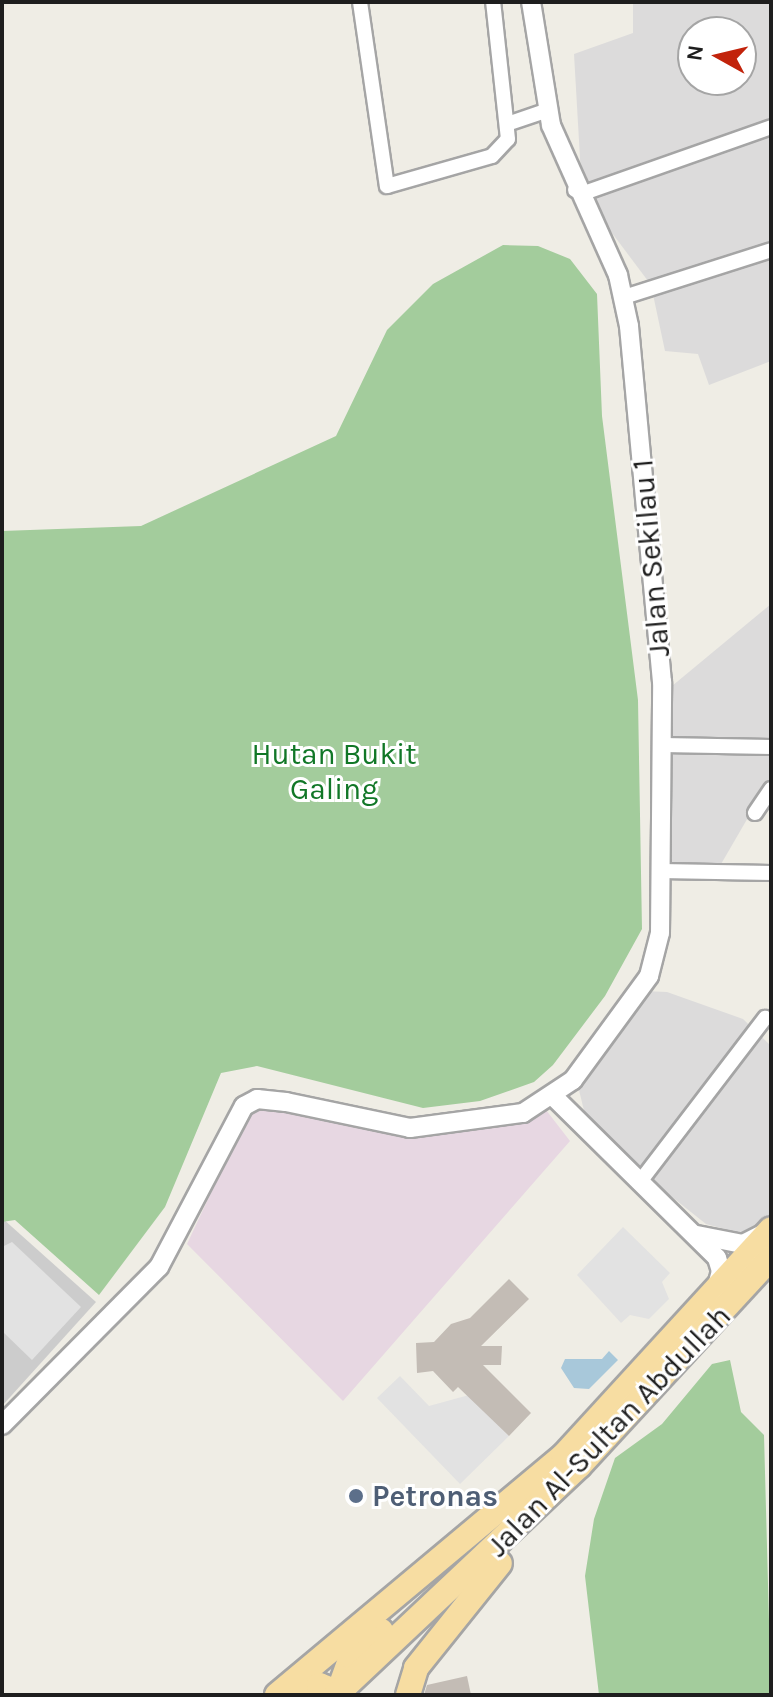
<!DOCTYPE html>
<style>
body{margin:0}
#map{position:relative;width:773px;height:1697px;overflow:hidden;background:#efede5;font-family:Karla,sans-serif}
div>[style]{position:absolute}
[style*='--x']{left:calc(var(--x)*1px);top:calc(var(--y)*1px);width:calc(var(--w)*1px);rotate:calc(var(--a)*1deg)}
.residential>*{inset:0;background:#dcdbdb}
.industrial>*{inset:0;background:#e7d7e2}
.religious>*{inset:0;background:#ccc}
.forest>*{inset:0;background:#a3cc9c}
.parking>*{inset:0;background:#e2e2e2}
.water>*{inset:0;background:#a8c8da}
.building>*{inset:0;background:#c3bcb5}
.roads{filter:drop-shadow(2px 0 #a5a5a5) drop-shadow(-2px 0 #a5a5a5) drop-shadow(0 2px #a5a5a5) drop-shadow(0 -2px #a5a5a5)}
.minor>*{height:14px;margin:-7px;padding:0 7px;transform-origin:7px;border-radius:7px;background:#fff}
.tertiary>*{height:18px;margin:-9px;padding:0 9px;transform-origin:9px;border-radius:9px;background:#fff}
.primary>*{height:24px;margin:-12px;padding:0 12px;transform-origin:12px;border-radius:12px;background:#f7dda2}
.dots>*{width:22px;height:22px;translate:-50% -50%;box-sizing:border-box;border:4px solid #fff;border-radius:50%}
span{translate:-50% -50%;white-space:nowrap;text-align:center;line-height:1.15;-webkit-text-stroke:6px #fff;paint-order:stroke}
.street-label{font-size:30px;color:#1e1e1e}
.park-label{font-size:30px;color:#117727}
.service-label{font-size:30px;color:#4e5e75;font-weight:700}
.left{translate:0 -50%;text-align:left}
.frame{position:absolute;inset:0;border:4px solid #1e1e1e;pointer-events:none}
.north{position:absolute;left:677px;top:16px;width:80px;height:80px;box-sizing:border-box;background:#fff;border:2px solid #a5a5a5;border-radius:50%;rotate:278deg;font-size:22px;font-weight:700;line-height:32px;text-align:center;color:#1e1e1e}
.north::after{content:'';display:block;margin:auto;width:28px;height:36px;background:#c2230b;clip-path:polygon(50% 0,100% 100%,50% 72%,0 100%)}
</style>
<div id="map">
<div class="residential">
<i style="clip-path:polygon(evenodd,633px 2px,771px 2px,771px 361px,709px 385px,698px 354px,665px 351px,651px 285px,582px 193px,574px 54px,633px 33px,633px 2px,693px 32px,741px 32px,741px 80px,693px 80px,693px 32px)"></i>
<i style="clip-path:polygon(771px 604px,771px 778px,717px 871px,664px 862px,672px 686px)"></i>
<i style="clip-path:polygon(643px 991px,667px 992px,743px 1019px,771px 1046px,771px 1214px,746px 1235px,706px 1224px,589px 1131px,578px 1086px)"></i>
</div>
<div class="industrial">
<i style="clip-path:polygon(264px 1108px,412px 1136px,524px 1120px,546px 1110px,570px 1141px,343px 1401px,187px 1244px,247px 1116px)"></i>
</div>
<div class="religious">
<i style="clip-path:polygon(2px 1218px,96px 1302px,2px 1406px)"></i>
</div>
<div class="forest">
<i style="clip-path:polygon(503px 245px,538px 246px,570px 259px,597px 294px,602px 416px,638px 700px,642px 929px,605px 996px,553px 1065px,534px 1082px,480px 1101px,423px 1108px,257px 1066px,221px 1073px,165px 1207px,99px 1295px,15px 1220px,2px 1222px,2px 531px,141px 526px,336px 436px,387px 330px,433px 284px)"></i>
<i style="clip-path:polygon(730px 1360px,741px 1412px,764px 1435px,771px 1695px,599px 1695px,585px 1576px,594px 1519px,615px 1458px,662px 1424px,712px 1364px)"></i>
</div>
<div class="parking">
<i style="clip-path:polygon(623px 1227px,670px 1273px,662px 1282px,669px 1299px,649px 1319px,630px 1315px,621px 1323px,577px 1275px)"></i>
<i style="clip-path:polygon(12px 1242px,81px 1307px,32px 1360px,2px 1331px,2px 1247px)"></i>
<i style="clip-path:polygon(400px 1376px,429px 1406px,469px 1395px,509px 1436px,460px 1484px,377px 1398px)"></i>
</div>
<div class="water">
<i style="clip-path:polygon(609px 1351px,618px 1360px,589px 1389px,574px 1388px,561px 1368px,565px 1359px,602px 1359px)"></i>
</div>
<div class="building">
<i style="clip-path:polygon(509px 1279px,529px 1299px,481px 1346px,502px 1346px,501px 1365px,483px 1365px,531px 1413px,509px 1436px,458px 1387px,453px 1392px,433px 1371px,417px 1373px,416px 1343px,434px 1342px,451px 1324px,470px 1318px)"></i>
<i style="clip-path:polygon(467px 1676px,471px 1695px,424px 1695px,427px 1685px)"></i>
</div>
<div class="roads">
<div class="minor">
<i style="--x:360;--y:2;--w:186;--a:81.7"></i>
<i style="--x:387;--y:186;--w:109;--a:-15.9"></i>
<i style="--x:492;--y:156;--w:23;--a:-47"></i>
<i style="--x:508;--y:139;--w:138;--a:-96.2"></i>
<i style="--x:510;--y:123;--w:40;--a:-18.9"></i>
<i style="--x:575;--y:190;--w:9;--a:18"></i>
<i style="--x:584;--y:193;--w:198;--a:-19.4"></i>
<i style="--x:624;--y:297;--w:154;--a:-17.7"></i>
<i style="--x:663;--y:745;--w:108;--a:1.1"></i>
<i style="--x:755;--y:813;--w:29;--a:-56"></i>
<i style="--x:661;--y:871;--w:110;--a:1"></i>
<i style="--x:639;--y:1183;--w:208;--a:-52.6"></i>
</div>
<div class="tertiary">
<i style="--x:554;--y:1097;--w:229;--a:44.6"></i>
<i style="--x:717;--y:1258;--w:14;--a:73"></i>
<i style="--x:721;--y:1271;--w:20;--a:105"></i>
<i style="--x:697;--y:1235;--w:47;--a:11.1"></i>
<i style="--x:743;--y:1244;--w:22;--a:-27"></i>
<i style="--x:2;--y:1425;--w:223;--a:-45.2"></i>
<i style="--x:159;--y:1267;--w:182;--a:-62.2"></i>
<i style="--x:244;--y:1106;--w:15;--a:-28"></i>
<i style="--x:257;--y:1099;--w:29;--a:6"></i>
<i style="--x:286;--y:1102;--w:127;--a:11.8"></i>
<i style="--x:410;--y:1128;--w:114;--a:-7.6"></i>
<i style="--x:523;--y:1113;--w:60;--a:-33.4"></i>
<i style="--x:573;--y:1080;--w:129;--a:-53.8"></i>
<i style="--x:649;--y:976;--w:44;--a:-75.7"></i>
<i style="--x:660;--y:933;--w:251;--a:-89.5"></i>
<i style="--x:662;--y:682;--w:358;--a:-95.3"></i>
<i style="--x:629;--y:326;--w:52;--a:-102.2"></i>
<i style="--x:618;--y:275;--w:164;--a:-114.1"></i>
<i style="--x:551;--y:125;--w:125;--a:-99.2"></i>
</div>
<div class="primary">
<i style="--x:339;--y:1690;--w:35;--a:-70"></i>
<i style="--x:351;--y:1657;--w:40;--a:-41"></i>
<i style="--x:277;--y:1695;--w:374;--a:-39.9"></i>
<i style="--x:564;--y:1455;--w:306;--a:-47.5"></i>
<i style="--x:302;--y:1695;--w:20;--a:-30"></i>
<i style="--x:319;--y:1685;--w:22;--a:22"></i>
<i style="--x:336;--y:1695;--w:335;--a:-43.3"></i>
<i style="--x:580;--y:1465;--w:282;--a:-47.3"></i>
<i style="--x:408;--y:1695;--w:28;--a:-73"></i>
<i style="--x:416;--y:1668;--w:134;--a:-51.3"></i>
</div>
</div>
<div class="dots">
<i style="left:356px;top:1496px;background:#5c6f8a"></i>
</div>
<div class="street-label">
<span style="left:651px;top:558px;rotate:-95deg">Jalan Sekilau 1</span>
<span style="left:609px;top:1431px;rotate:-46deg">Jalan Al-Sultan Abdullah</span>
</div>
<div class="park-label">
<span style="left:334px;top:771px">Hutan Bukit<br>Galing</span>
</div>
<div class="service-label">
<span class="left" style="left:372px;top:1496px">Petronas</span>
</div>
<div class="frame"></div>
<div class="north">N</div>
</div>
